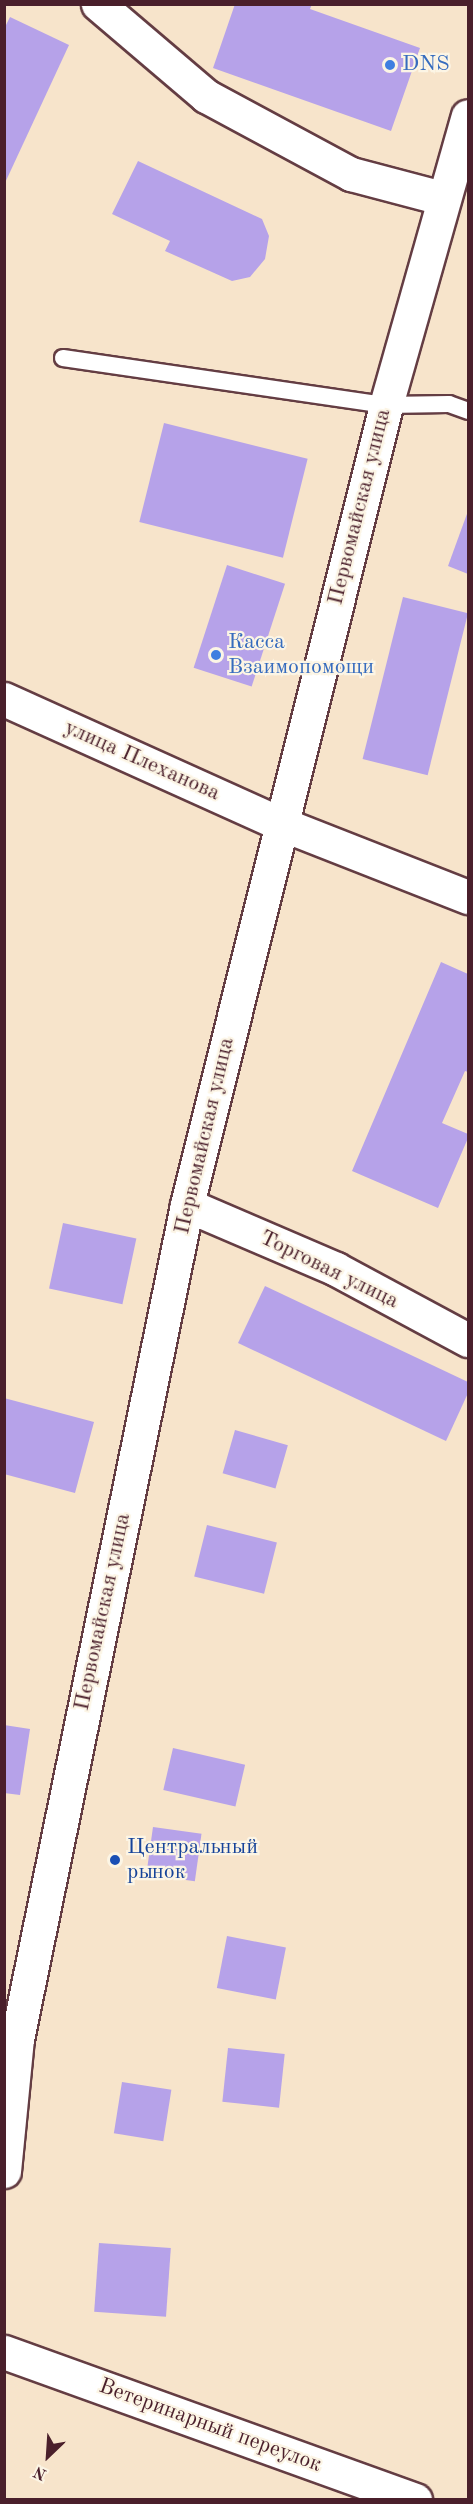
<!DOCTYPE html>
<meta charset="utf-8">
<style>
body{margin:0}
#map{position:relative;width:473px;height:2504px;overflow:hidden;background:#f7e4cb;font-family:"Old Standard TT",serif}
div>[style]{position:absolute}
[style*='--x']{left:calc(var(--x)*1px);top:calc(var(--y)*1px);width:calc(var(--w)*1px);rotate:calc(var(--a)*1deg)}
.building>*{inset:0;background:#b6a2e9;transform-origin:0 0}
.roads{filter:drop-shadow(2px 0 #643d43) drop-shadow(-2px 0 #643d43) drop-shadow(0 2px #643d43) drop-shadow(0 -2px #643d43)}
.service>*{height:16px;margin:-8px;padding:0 8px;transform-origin:8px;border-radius:8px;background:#fff}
.minor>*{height:33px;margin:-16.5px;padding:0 16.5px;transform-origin:16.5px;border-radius:16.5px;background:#fff}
.secondary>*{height:33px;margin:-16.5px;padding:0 16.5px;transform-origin:16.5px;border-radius:16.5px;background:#fff}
.dots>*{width:16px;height:16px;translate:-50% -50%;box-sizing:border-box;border:3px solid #fcf5e5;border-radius:50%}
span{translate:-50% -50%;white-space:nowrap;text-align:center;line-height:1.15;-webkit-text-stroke:4.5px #fcf5e5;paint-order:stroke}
.shop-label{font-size:22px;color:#366cbe}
.left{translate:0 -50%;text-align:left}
.street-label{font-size:22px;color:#4a1f2b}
.transit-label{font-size:22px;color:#164399}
.frame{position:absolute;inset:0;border:6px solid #4a1f2b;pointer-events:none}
.north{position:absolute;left:18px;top:2426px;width:60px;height:60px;-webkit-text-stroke:4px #fcf5e5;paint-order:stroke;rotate:205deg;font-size:16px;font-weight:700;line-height:24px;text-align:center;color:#4a1f2b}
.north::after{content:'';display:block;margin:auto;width:21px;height:27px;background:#4a1f2b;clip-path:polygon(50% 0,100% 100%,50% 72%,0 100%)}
</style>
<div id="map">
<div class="building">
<i style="clip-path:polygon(235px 4px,312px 4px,310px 9px,420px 48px,391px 131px,213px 68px)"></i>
<i style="clip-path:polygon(10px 17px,69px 45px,4px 185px,4px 29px)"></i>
<i style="clip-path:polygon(138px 161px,262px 219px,269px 236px,265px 259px,250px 277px,232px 281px,165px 251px,170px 241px,112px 214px)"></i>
<i style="left:164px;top:423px;width:148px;height:102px;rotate:14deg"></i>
<i style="clip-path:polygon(468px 511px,468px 574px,448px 566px)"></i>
<i style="left:227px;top:565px;width:61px;height:108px;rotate:18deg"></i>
<i style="left:403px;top:597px;width:67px;height:167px;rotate:14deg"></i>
<i style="clip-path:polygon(441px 962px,468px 974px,468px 1072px,465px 1071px,442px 1123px,468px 1134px,468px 1138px,438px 1208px,352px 1171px)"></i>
<i style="left:63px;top:1223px;width:75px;height:67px;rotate:12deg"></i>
<i style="clip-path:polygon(265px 1286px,468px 1382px,468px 1393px,446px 1441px,238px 1343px)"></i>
<i style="clip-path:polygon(4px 1398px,94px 1422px,75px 1493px,4px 1474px)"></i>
<i style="left:235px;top:1430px;width:55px;height:45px;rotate:16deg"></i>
<i style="left:207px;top:1525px;width:72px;height:53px;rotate:14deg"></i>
<i style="clip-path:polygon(4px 1725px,30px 1729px,20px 1795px,4px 1793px)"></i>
<i style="left:173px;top:1748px;width:74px;height:43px;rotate:13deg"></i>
<i style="left:153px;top:1827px;width:49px;height:48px;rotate:8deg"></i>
<i style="left:227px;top:1936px;width:60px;height:53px;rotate:11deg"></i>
<i style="left:228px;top:2048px;width:57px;height:54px;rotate:6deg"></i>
<i style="left:122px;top:2082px;width:50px;height:52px;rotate:9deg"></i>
<i style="left:99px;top:2243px;width:72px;height:69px;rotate:4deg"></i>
</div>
<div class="roads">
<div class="service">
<i style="--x:63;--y:358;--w:326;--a:8.3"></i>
<i style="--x:386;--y:405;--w:63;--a:-0.9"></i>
<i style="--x:449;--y:404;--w:20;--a:20"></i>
</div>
<div class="minor">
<i style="--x:98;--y:4;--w:142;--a:40.4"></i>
<i style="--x:206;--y:96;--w:165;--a:28.3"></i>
<i style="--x:351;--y:174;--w:94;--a:14.8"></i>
<i style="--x:4;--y:699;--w:302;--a:24.3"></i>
<i style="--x:279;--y:823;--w:203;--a:21.4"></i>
<i style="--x:187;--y:1205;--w:162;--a:23.2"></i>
<i style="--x:336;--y:1269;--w:150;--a:28.3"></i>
<i style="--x:4;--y:2352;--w:437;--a:19.8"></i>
</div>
<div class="secondary">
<i style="--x:4;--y:2171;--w:133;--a:-84.4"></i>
<i style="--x:17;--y:2039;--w:851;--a:-78.48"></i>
<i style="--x:187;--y:1205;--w:824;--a:-76.03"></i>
<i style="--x:386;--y:405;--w:300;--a:-74.2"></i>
</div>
</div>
<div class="dots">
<i style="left:390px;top:65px;background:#3f7fe0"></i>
<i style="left:216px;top:655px;background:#3f7fe0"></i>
<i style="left:115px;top:1860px;background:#1a4fb4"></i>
</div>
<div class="shop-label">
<span class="left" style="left:402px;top:65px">DNS</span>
<span class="left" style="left:228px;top:655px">Касса<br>Взаимопомощи</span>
</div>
<div class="street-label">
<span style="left:360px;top:507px;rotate:-76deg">Первомайская улица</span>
<span style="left:142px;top:761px;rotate:24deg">улица Плеханова</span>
<span style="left:205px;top:1136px;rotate:-77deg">Первомайская улица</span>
<span style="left:329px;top:1270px;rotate:26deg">Торговая улица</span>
<span style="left:103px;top:1612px;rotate:-78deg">Первомайская улица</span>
<span style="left:210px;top:2426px;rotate:20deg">Ветеринарный переулок</span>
</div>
<div class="transit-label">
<span class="left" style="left:127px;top:1860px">Центральный<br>рынок</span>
</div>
<div class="frame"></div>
<div class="north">N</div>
</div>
